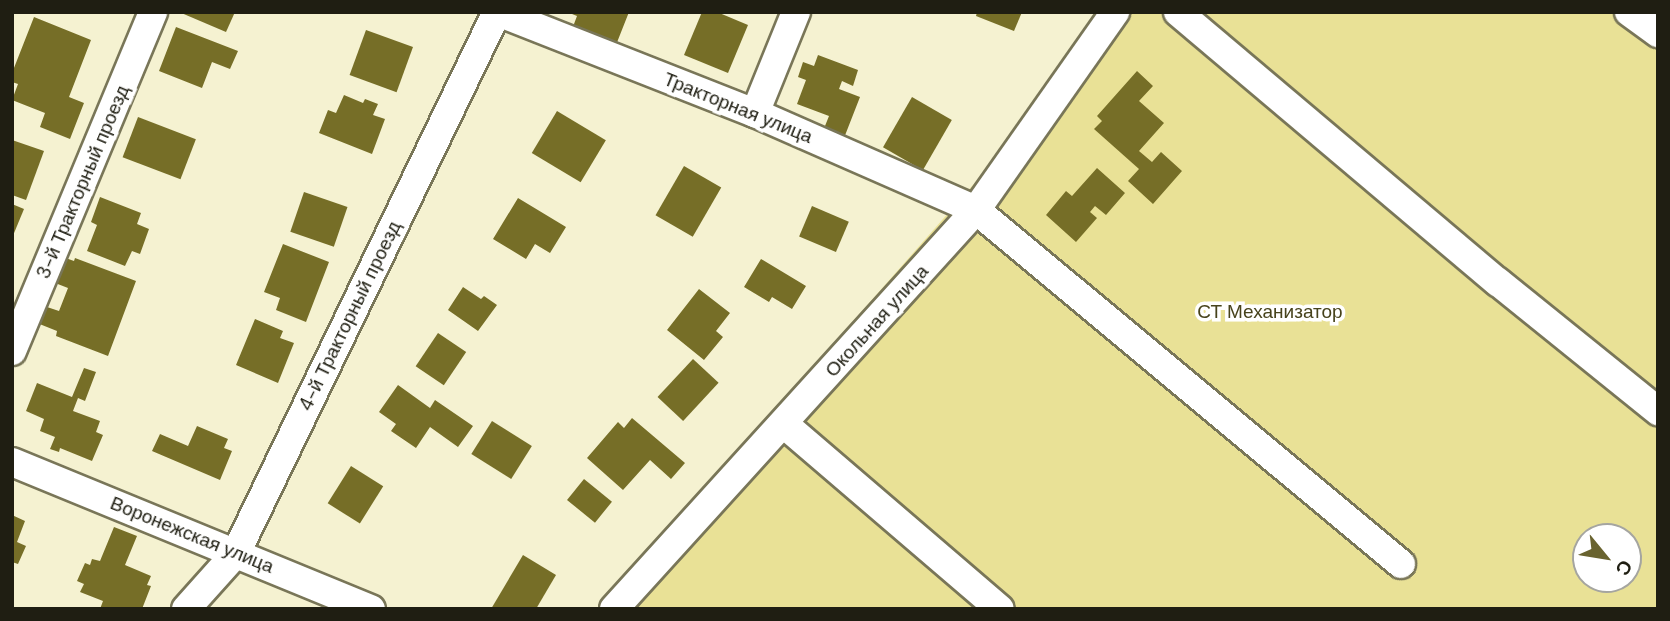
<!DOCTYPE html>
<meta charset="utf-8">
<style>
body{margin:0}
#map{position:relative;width:1670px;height:621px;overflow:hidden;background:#f5f2d1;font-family:"DM Sans",sans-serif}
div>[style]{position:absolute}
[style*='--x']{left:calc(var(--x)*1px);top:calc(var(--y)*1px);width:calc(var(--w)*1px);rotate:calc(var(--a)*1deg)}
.green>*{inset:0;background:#e9e196}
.building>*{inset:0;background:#766e27;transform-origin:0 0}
.roads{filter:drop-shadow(2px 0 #797658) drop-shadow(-2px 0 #797658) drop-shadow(0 2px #797658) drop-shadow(0 -2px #797658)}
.minor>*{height:28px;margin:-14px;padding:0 14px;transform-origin:14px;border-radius:14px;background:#fff}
span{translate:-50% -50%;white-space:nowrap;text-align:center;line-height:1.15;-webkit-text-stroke:7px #fff;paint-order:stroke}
.street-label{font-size:19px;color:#1f1e12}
.park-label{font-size:19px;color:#47431c}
.frame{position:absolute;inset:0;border:14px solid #1f1e12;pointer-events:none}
.north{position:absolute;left:1572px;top:523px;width:70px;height:70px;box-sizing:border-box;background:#fff;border:2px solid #a5a5a0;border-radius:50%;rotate:120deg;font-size:19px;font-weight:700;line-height:28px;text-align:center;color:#1f1e12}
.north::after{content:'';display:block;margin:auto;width:24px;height:32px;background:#69632f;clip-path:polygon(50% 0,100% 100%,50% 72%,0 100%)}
</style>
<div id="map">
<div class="green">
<i style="clip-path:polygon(evenodd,1125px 12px,1658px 12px,1658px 609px,600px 609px,1125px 12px,1586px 537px,1628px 537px,1628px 579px,1586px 579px,1586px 537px)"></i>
</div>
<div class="building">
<i style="clip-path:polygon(179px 12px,235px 12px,226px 32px)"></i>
<i style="clip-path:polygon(567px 12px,629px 12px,614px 50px,571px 32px,577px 16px)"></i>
<i style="clip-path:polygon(702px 12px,717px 12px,748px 25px,728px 73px,684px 55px)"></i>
<i style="clip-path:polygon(977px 12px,1022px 12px,1014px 31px,976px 16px)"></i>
<i style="clip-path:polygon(34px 17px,91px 40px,69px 97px,84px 103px,70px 139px,40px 127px,45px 113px,12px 100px,18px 84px,12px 82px,12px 73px)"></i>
<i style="clip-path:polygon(176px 27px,238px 51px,230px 69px,212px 62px,202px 88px,159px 71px)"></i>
<i style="left:366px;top:30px;width:50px;height:48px;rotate:20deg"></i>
<i style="clip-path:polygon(818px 55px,858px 70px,853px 86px,842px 81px,839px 89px,860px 97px,844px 138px,823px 131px,829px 116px,797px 104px,806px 80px,798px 77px,803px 62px,814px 66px)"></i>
<i style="clip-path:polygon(1137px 71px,1153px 86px,1139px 101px,1164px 123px,1139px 151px,1152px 162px,1161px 152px,1182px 171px,1153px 204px,1128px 181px,1139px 169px,1094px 129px,1102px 121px,1097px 116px)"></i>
<i style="clip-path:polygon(344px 95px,363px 103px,365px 99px,378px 104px,373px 115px,385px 119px,372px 154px,319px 133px,328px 110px,336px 113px)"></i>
<i style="left:912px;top:97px;width:46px;height:58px;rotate:30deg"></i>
<i style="left:557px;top:111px;width:57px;height:49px;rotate:31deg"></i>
<i style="left:138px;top:117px;width:62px;height:43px;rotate:21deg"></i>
<i style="clip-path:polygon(12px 140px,44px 151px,26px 200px,12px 195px)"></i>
<i style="left:684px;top:166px;width:43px;height:57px;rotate:30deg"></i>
<i style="clip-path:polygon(1097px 168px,1125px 193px,1106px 215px,1095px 206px,1090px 212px,1097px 218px,1076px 242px,1046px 215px,1066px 191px,1072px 196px)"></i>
<i style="left:304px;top:192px;width:46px;height:42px;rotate:19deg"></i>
<i style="clip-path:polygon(100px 197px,141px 213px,137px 224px,149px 229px,140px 254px,132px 251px,125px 266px,87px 251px,97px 225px,91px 222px)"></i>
<i style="clip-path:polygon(518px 198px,566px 227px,550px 253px,535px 244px,526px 259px,493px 239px)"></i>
<i style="clip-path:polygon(12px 204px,24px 209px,12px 238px)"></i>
<i style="left:812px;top:206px;width:40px;height:33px;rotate:23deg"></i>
<i style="clip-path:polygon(283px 244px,329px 262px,306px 322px,276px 310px,280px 298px,264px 292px)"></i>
<i style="clip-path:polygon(60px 256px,74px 261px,75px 258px,136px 281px,108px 356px,56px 336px,57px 331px,37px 323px,44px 306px,59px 311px,68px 288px,50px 281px)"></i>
<i style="clip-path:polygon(761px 259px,806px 286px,792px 309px,772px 297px,769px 302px,744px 287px)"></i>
<i style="clip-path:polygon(463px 287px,481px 299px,484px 296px,497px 305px,478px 331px,448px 310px)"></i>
<i style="clip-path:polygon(699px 289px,730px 313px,716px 331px,723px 337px,704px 360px,667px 330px)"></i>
<i style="clip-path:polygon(255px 319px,283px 331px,280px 338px,294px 343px,278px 383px,236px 365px)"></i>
<i style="left:438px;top:333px;width:34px;height:40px;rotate:34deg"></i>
<i style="left:693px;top:359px;width:35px;height:52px;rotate:43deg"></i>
<i style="clip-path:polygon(84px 368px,96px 372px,85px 401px,78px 398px,73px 411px,100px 421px,96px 432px,103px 435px,92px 461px,60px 448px,59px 452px,50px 449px,55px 437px,40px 431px,44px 419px,26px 411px,37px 383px,72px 397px)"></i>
<i style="clip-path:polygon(398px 385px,430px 408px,435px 400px,473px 426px,458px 447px,430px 427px,416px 448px,391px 431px,396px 424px,379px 412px)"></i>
<i style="clip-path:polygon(632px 418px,685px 463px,671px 479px,650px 460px,623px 490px,587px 458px,618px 422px,624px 428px)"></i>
<i style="left:492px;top:421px;width:47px;height:39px;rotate:32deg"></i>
<i style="clip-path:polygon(197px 426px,228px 439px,224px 448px,232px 451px,220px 480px,152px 451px,160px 434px,188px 446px)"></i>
<i style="left:351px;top:466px;width:38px;height:44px;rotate:32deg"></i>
<i style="left:584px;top:479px;width:36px;height:27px;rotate:39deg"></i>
<i style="clip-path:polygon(12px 515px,25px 521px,17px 542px,26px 546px,18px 564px,12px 562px)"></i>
<i style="clip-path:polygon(114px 527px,137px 536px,125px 565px,151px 576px,147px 585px,151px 586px,142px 609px,100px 609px,103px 601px,80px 592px,84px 584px,77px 581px,85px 563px,90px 565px,92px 559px,100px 561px)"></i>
<i style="clip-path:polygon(523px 555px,556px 575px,536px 609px,491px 609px)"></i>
</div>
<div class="roads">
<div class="minor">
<i style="--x:498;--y:12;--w:276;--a:21.5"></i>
<i style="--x:755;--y:113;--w:241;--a:23.7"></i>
<i style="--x:976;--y:210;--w:553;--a:39.79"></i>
<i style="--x:1178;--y:12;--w:419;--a:40.2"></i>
<i style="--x:1498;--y:282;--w:206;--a:38.9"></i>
<i style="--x:1629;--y:12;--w:36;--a:36"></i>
<i style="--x:755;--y:113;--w:109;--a:-67.9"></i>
<i style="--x:12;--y:351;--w:367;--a:-67.4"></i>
<i style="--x:784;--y:424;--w:284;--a:40.6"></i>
<i style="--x:12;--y:462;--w:388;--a:22.3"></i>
<i style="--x:186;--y:609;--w:75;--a:-48.2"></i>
<i style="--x:236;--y:553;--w:601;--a:-64.25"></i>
<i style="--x:614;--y:609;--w:539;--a:-47.78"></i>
<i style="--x:976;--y:210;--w:242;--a:-54.9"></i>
</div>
</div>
<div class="street-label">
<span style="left:738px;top:108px;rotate:22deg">Тракторная улица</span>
<span style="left:83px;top:182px;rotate:-67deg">3-й Тракторный проезд</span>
<span style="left:350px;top:316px;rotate:-64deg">4-й Тракторный проезд</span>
<span style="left:877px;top:321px;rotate:-48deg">Окольная улица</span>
<span style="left:192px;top:535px;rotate:22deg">Воронежская улица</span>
</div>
<div class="park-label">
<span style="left:1270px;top:312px">СТ Механизатор</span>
</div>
<div class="frame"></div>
<div class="north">С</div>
</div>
